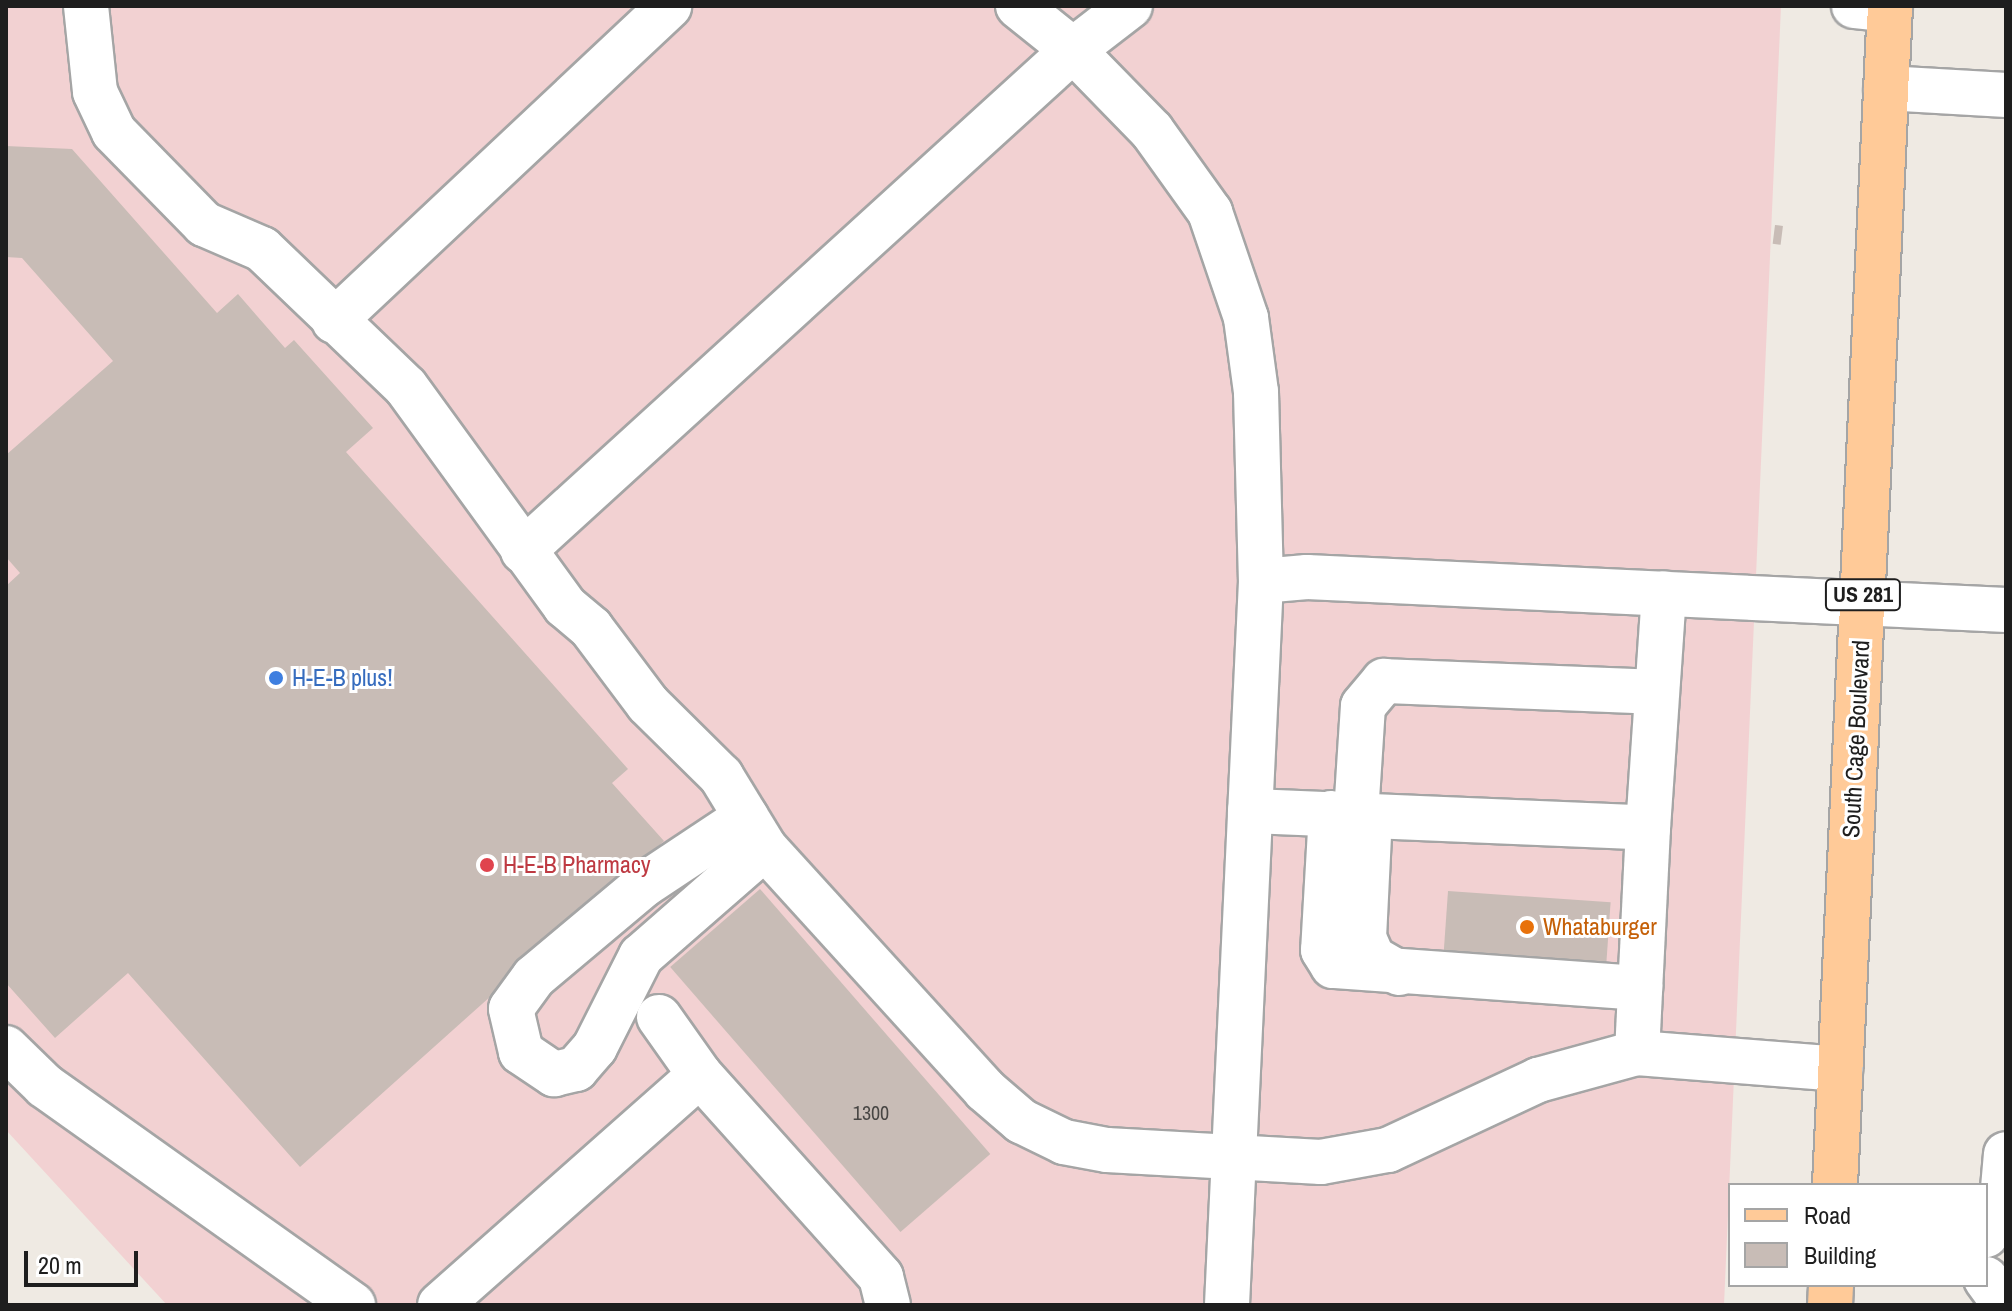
<!DOCTYPE html>
<style>
body{margin:0}
#map{position:relative;width:2012px;height:1311px;overflow:hidden;background:#efeae3;font-family:"Archivo Narrow",sans-serif}
div>[style]{position:absolute}
[style*='--x']{left:calc(var(--x)*1px);top:calc(var(--y)*1px);width:calc(var(--w)*1px);rotate:calc(var(--a)*1deg)}
.commercial>*{inset:0;background:#f2d1d2}
.building>*{inset:0;background:#c8bcb6;transform-origin:0 0}
.roads{filter:drop-shadow(2px 0 #a5a5a5) drop-shadow(-2px 0 #a5a5a5) drop-shadow(0 2px #a5a5a5) drop-shadow(0 -2px #a5a5a5)}
.minor>*{height:44px;margin:-22px;padding:0 22px;transform-origin:22px;border-radius:22px;background:#fff}
.major>*{height:44px;margin:-22px;padding:0 22px;transform-origin:22px;border-radius:22px;background:#ffca98}
.dots>*{width:22px;height:22px;translate:-50% -50%;box-sizing:border-box;border:4px solid #fff;border-radius:50%}
span{translate:-50% -50%;white-space:nowrap;text-align:center;line-height:1.15;-webkit-text-stroke:6px #fff;paint-order:stroke}
.number-label{font-size:20px;color:#484644}
.number-label span{-webkit-text-stroke-width:0}
.shield-label span{padding:2px 6px;background:#fff;border:2px solid;border-radius:6px;-webkit-text-stroke-width:0}
.shield-label{font-size:22px;color:#1e1e1e;font-weight:700}
.shop-label{font-size:24px;color:#366cbe}
.left{translate:0 -50%;text-align:left}
.street-label{font-size:24px;color:#1e1e1e}
.health-label{font-size:24px;color:#be3a42}
.food-label{font-size:24px;color:#c56008}
.frame{position:absolute;inset:0;border:8px solid #1e1e1e;pointer-events:none}
.legend{position:absolute;left:1728px;top:1183px;width:260px;height:104px;box-sizing:border-box;background:#fff;border:2px solid #a5a5a5;margin:0;padding:10px 14px;list-style:none;font-size:24px;color:#1e1e1e}
.legend li{display:flex;align-items:center;gap:16px;height:40px}
.legend b{width:40px;border:2px solid #a5a5a5}
.scale{position:absolute;left:24px;top:1251px;width:114px;height:36px;box-sizing:border-box;border:4px solid #1e1e1e;border-top:0;padding-left:10px;font-size:24px;line-height:28px;white-space:nowrap;color:#1e1e1e;-webkit-text-stroke:6px #fff;paint-order:stroke}
</style>
<div id="map">
<div class="commercial">
<i style="clip-path:polygon(6px 6px,1781px 6px,1724px 1305px,167px 1305px,6px 1130px)"></i>
</div>
<div class="building">
<i style="clip-path:polygon(6px 146px,72px 149px,217px 313px,238px 294px,285px 348px,294px 340px,373px 428px,346px 452px,628px 769px,612px 783px,664px 841px,300px 1167px,128px 973px,55px 1038px,6px 983px,6px 586px,20px 573px,6px 557px,6px 455px,113px 361px,22px 258px,6px 257px)"></i>
<i style="left:1775px;top:225px;width:8px;height:19px;rotate:7deg"></i>
<i style="left:760px;top:889px;width:351px;height:119px;rotate:49deg"></i>
<i style="left:1448px;top:891px;width:163px;height:63px;rotate:4deg"></i>
</div>
<div class="roads">
<div class="minor">
<i style="--x:86;--y:6;--w:86;--a:84"></i>
<i style="--x:95;--y:92;--w:44;--a:64.6"></i>
<i style="--x:114;--y:132;--w:129;--a:45.6"></i>
<i style="--x:204;--y:224;--w:63;--a:23.3"></i>
<i style="--x:262;--y:249;--w:199;--a:43.8"></i>
<i style="--x:406;--y:387;--w:271;--a:54"></i>
<i style="--x:565;--y:606;--w:34;--a:40"></i>
<i style="--x:591;--y:628;--w:95;--a:53.1"></i>
<i style="--x:648;--y:704;--w:103;--a:44.6"></i>
<i style="--x:721;--y:776;--w:84;--a:58.6"></i>
<i style="--x:765;--y:848;--w:327;--a:47.7"></i>
<i style="--x:985;--y:1090;--w:48;--a:40.7"></i>
<i style="--x:1021;--y:1121;--w:48;--a:26"></i>
<i style="--x:1064;--y:1142;--w:44;--a:10.5"></i>
<i style="--x:1107;--y:1150;--w:214;--a:3.2"></i>
<i style="--x:1321;--y:1162;--w:68;--a:-10.2"></i>
<i style="--x:1388;--y:1150;--w:166;--a:-25"></i>
<i style="--x:1538;--y:1080;--w:103;--a:-15.3"></i>
<i style="--x:1637;--y:1053;--w:204;--a:4.5"></i>
<i style="--x:1018;--y:6;--w:70;--a:38.7"></i>
<i style="--x:1073;--y:50;--w:113;--a:45.7"></i>
<i style="--x:1152;--y:131;--w:100;--a:54.4"></i>
<i style="--x:1210;--y:212;--w:112;--a:71.2"></i>
<i style="--x:1246;--y:318;--w:75;--a:82.3"></i>
<i style="--x:1256;--y:392;--w:189;--a:88.5"></i>
<i style="--x:1261;--y:581;--w:725;--a:92.69"></i>
<i style="--x:1854;--y:6;--w:36;--a:6"></i>
<i style="--x:1886;--y:88;--w:120;--a:3.3"></i>
<i style="--x:334;--y:321;--w:460;--a:-43.2"></i>
<i style="--x:523;--y:551;--w:744;--a:-42.33"></i>
<i style="--x:1073;--y:50;--w:72;--a:-37.7"></i>
<i style="--x:1261;--y:581;--w:46;--a:-5"></i>
<i style="--x:1307;--y:577;--w:700;--a:2.7"></i>
<i style="--x:1250;--y:811;--w:398;--a:2.4"></i>
<i style="--x:1648;--y:828;--w:235;--a:-86.1"></i>
<i style="--x:1331;--y:813;--w:137;--a:93.3"></i>
<i style="--x:1323;--y:950;--w:19;--a:58"></i>
<i style="--x:1333;--y:966;--w:308;--a:4.1"></i>
<i style="--x:1356;--y:814;--w:108;--a:-86.3"></i>
<i style="--x:1363;--y:706;--w:33;--a:-50"></i>
<i style="--x:1384;--y:681;--w:272;--a:2.3"></i>
<i style="--x:1370;--y:815;--w:123;--a:92.8"></i>
<i style="--x:1364;--y:938;--w:22;--a:66"></i>
<i style="--x:1373;--y:958;--w:30;--a:30"></i>
<i style="--x:746;--y:817;--w:121;--a:146.4"></i>
<i style="--x:645;--y:884;--w:145;--a:140"></i>
<i style="--x:534;--y:977;--w:39;--a:126"></i>
<i style="--x:511;--y:1009;--w:44;--a:76.9"></i>
<i style="--x:521;--y:1052;--w:40;--a:34"></i>
<i style="--x:554;--y:1074;--w:23;--a:-13"></i>
<i style="--x:576;--y:1069;--w:29;--a:-49"></i>
<i style="--x:595;--y:1047;--w:102;--a:-63.2"></i>
<i style="--x:641;--y:956;--w:164;--a:-41.1"></i>
<i style="--x:659;--y:1017;--w:71;--a:54.7"></i>
<i style="--x:700;--y:1075;--w:271;--a:48.1"></i>
<i style="--x:881;--y:1277;--w:29;--a:76"></i>
<i style="--x:6;--y:1048;--w:54;--a:44.3"></i>
<i style="--x:45;--y:1086;--w:378;--a:35.4"></i>
<i style="--x:1637;--y:1053;--w:225;--a:-87.2"></i>
<i style="--x:1986;--y:1235;--w:28;--a:-58"></i>
<i style="--x:2001;--y:1211;--w:57;--a:-85"></i>
<i style="--x:1986;--y:1279;--w:32;--a:54"></i>
<i style="--x:440;--y:1305;--w:347;--a:-41.5"></i>
</div>
<div class="major">
<i style="--x:1835;--y:1185;--w:1180;--a:-87.33"></i>
<i style="--x:1830;--y:1305;--w:20;--a:-87"></i>
</div>
</div>
<div class="dots">
<i style="left:276px;top:678px;background:#3f7fe0"></i>
<i style="left:487px;top:865px;background:#e0444e"></i>
<i style="left:1527px;top:927px;background:#e8710a"></i>
</div>
<div class="number-label">
<span style="left:871px;top:1112px">1300</span>
</div>
<div class="shield-label">
<span style="left:1863px;top:595px">US 281</span>
</div>
<div class="shop-label">
<span class="left" style="left:292px;top:678px">H-E-B plus!</span>
</div>
<div class="street-label">
<span style="left:1856px;top:739px;rotate:-87deg">South Cage Boulevard</span>
</div>
<div class="health-label">
<span class="left" style="left:503px;top:865px">H-E-B Pharmacy</span>
</div>
<div class="food-label">
<span class="left" style="left:1543px;top:927px">Whataburger</span>
</div>
<div class="frame"></div>
<ul class="legend">
<li><b style="height:10px;background:#ffca98"></b>Road</li>
<li><b style="height:22px;background:#c8bcb6"></b>Building</li>
</ul>
<div class="scale">20 m</div>
</div>
